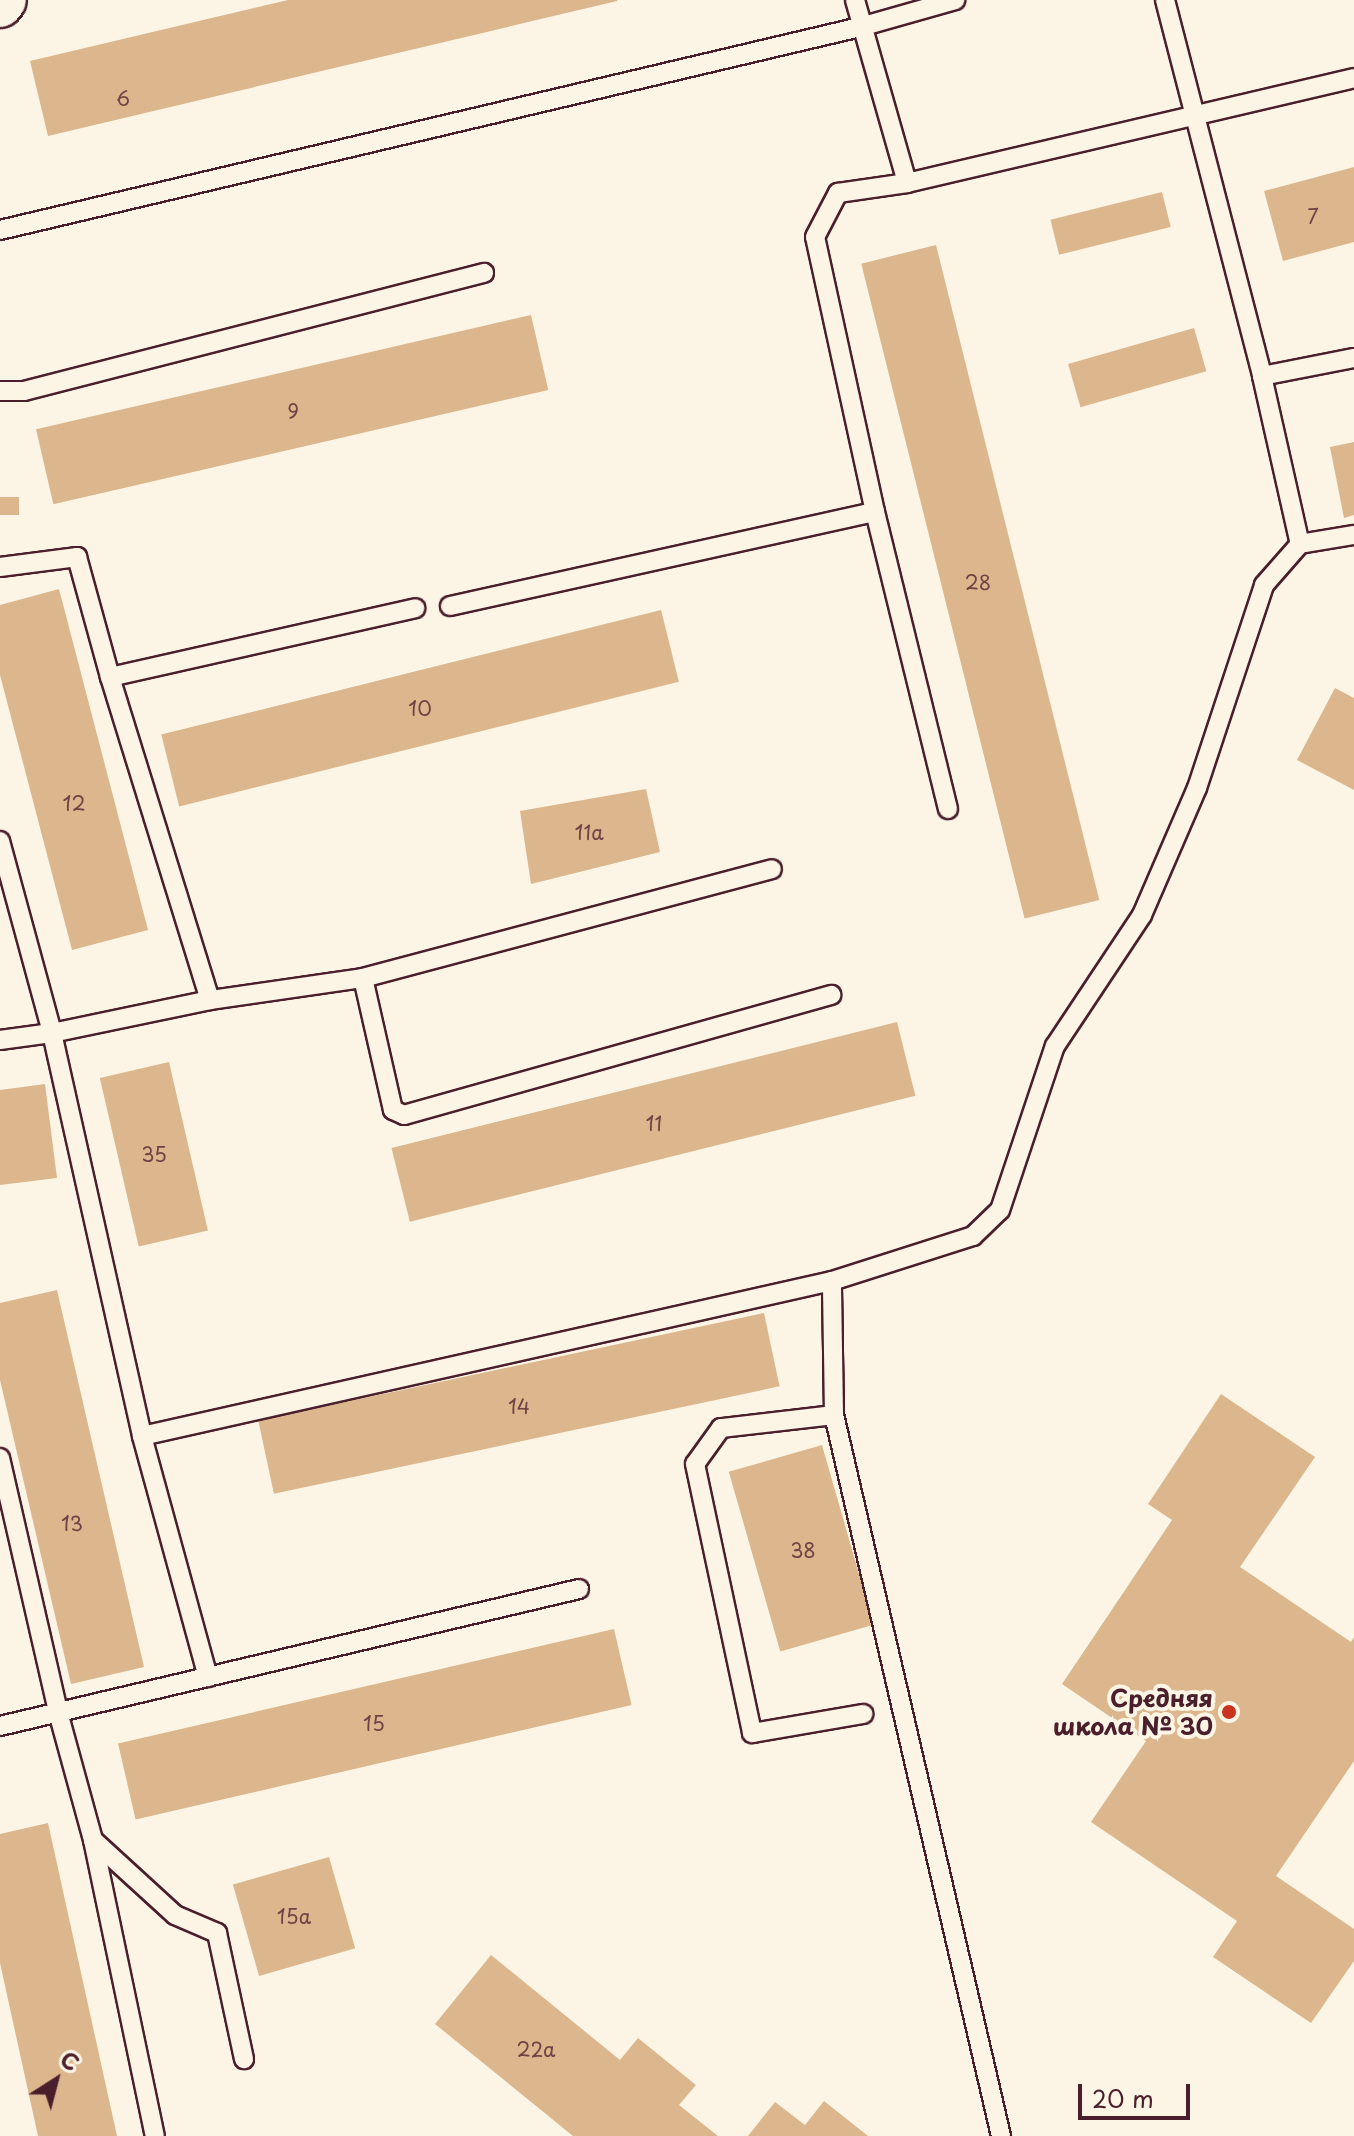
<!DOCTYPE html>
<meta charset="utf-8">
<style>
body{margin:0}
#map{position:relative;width:1354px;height:2136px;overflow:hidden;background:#fcf5e5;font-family:"Playpen Sans",sans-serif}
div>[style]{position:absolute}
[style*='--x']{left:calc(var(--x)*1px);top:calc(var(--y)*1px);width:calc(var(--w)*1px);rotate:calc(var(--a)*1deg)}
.building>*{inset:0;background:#dcb78e;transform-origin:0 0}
.roads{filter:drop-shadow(2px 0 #4a1f2b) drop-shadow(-2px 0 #4a1f2b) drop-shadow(0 2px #4a1f2b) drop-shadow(0 -2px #4a1f2b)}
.lane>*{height:18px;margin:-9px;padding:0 9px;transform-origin:9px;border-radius:9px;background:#fcf5e5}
.secondary>*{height:44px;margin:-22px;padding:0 22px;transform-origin:22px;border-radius:22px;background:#fcf5e5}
.dots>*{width:22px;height:22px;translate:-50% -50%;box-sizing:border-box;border:4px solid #fcf5e5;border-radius:50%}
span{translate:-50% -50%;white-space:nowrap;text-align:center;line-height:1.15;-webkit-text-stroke:8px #fcf5e5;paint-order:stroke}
.number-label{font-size:20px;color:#6e4544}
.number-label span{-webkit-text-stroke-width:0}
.poi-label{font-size:24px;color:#4a1f2b;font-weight:700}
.right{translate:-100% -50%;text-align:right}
.north{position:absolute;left:16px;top:2040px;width:80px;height:80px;-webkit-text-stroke:6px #fcf5e5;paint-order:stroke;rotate:36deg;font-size:22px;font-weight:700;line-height:32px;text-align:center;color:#4a1f2b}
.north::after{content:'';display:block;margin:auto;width:28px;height:36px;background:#4a1f2b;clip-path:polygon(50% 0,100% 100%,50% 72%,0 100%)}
.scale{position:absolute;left:1078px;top:2084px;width:112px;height:36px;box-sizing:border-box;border:4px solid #4a1f2b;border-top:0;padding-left:10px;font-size:24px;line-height:28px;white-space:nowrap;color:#4a1f2b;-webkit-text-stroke:6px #fcf5e5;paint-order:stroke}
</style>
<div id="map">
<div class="building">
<i style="clip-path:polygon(288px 0,617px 0,617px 1px,48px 136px,30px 61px)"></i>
<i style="clip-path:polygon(1354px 167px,1354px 242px,1283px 261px,1264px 191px)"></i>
<i style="left:1162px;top:192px;width:36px;height:115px;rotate:76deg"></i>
<i style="left:936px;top:245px;width:675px;height:77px;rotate:76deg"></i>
<i style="left:531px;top:315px;width:77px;height:508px;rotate:77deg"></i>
<i style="left:1194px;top:328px;width:45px;height:131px;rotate:74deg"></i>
<i style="clip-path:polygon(1354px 442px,1354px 515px,1344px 518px,1330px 447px)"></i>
<i style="left:0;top:497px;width:19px;height:18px"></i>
<i style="clip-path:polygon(59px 589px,148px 930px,72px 950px,0 675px,0 605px)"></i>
<i style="left:661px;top:610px;width:74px;height:515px;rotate:76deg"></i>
<i style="clip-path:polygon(1335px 688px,1354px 698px,1354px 790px,1297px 760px)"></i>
<i style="clip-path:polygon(646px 789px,660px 852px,531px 884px,520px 811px)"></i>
<i style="left:897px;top:1022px;width:76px;height:521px;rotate:76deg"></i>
<i style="left:169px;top:1062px;width:173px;height:71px;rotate:77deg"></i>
<i style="clip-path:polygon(45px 1084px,57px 1178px,0 1185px,0 1090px)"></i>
<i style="clip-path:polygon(57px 1290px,144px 1667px,71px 1684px,0 1380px,0 1303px)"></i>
<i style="left:764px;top:1313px;width:75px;height:517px;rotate:78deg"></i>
<i style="clip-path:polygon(1221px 1394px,1315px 1457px,1240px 1567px,1351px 1642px,1354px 1637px,1354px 1761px,1276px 1876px,1354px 1929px,1354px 1961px,1311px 2023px,1213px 1957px,1237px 1921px,1091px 1822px,1146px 1741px,1062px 1684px,1172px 1520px,1148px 1504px)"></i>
<i style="left:822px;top:1445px;width:187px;height:97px;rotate:74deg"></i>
<i style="left:614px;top:1629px;width:78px;height:509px;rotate:77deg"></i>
<i style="clip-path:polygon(48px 1823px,117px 2136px,38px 2136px,0 1963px,0 1834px)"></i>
<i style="left:329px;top:1857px;width:95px;height:100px;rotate:74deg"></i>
<i style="clip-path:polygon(491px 1955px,620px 2060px,638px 2038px,696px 2085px,679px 2105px,718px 2136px,573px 2136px,435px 2024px)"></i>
<i style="clip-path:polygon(824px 2101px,868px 2136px,748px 2136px,775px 2102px,805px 2125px)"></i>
</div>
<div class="roads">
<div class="lane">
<i style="--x:855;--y:0;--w:190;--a:74.1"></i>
<i style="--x:1165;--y:0;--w:388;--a:75.5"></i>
<i style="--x:1262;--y:376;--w:172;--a:77.3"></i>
<i style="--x:0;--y:230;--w:888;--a:-13.28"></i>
<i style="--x:864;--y:26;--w:95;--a:-15.9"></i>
<i style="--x:1262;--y:376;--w:94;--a:-11.1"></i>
<i style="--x:0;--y:391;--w:24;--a:0"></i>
<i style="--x:24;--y:391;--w:475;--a:-14.4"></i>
<i style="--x:0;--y:567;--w:78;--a:-7.4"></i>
<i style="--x:77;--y:557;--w:124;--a:74.6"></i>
<i style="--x:110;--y:677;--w:338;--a:72.8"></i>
<i style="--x:450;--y:606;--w:435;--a:-12.5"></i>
<i style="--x:110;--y:677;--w:313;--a:-12.7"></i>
<i style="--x:948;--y:809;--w:306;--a:-103.8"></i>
<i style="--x:875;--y:512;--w:281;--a:-102.3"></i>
<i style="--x:815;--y:237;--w:50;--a:-62.4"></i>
<i style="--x:838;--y:193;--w:70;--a:-8.2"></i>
<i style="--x:907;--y:183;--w:459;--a:-13.2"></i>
<i style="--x:0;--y:841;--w:199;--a:74.8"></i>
<i style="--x:52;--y:1033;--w:413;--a:77.4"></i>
<i style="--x:142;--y:1436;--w:250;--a:74.7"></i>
<i style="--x:363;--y:978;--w:423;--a:-14.9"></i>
<i style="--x:0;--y:1040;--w:52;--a:-7.7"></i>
<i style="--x:52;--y:1033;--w:161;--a:-11.8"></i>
<i style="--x:210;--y:1000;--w:155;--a:-8.2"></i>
<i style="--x:363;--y:978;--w:135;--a:77.2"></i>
<i style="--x:393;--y:1110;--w:12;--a:24"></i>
<i style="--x:404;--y:1115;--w:444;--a:-15.7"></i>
<i style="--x:834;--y:1415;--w:114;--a:173.4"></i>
<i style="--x:721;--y:1428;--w:44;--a:125.8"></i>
<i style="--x:695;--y:1464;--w:275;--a:78"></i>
<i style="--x:752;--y:1733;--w:113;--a:-9.7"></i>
<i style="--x:142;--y:1436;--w:707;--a:-12.66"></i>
<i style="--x:0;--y:1458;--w:261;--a:77.1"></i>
<i style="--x:58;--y:1712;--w:133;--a:74.7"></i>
<i style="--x:93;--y:1840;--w:302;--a:78.2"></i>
<i style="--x:0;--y:1726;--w:595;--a:-13.31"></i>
<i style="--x:93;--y:1840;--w:111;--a:42.4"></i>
<i style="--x:175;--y:1915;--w:46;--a:23.2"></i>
<i style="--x:217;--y:1933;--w:129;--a:77.9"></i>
<i style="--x:1001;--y:2136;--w:740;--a:-103.04"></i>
<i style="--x:834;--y:1415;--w:134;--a:-90.9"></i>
<i style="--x:832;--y:1281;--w:148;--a:-17.7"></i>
<i style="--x:973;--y:1236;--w:37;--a:-44"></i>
<i style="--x:1000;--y:1210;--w:173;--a:-71.5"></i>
<i style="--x:1055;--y:1046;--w:157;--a:-56.4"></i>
<i style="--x:1142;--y:915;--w:138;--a:-66.6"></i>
<i style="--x:1197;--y:788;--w:214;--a:-71.7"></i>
<i style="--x:1264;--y:585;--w:55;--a:-48.7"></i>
<i style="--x:1300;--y:544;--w:55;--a:-9.5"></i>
</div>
<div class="secondary">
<i style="--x:0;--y:5;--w:6;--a:-51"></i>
</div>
</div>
<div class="dots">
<i style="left:1229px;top:1712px;background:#c8321e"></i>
</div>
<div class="number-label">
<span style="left:123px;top:98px">6</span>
<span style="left:1313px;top:216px">7</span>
<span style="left:293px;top:411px">9</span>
<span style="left:978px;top:582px">28</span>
<span style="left:420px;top:708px">10</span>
<span style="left:74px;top:803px">12</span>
<span style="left:589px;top:832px">11а</span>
<span style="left:654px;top:1123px">11</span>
<span style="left:154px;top:1154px">35</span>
<span style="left:519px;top:1406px">14</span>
<span style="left:72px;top:1523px">13</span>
<span style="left:803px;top:1550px">38</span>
<span style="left:374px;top:1723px">15</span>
<span style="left:294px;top:1916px">15а</span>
<span style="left:536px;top:2049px">22а</span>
</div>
<div class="poi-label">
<span class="right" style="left:1213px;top:1712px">Средняя<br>школа № 30</span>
</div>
<div class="north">С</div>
<div class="scale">20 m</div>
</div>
